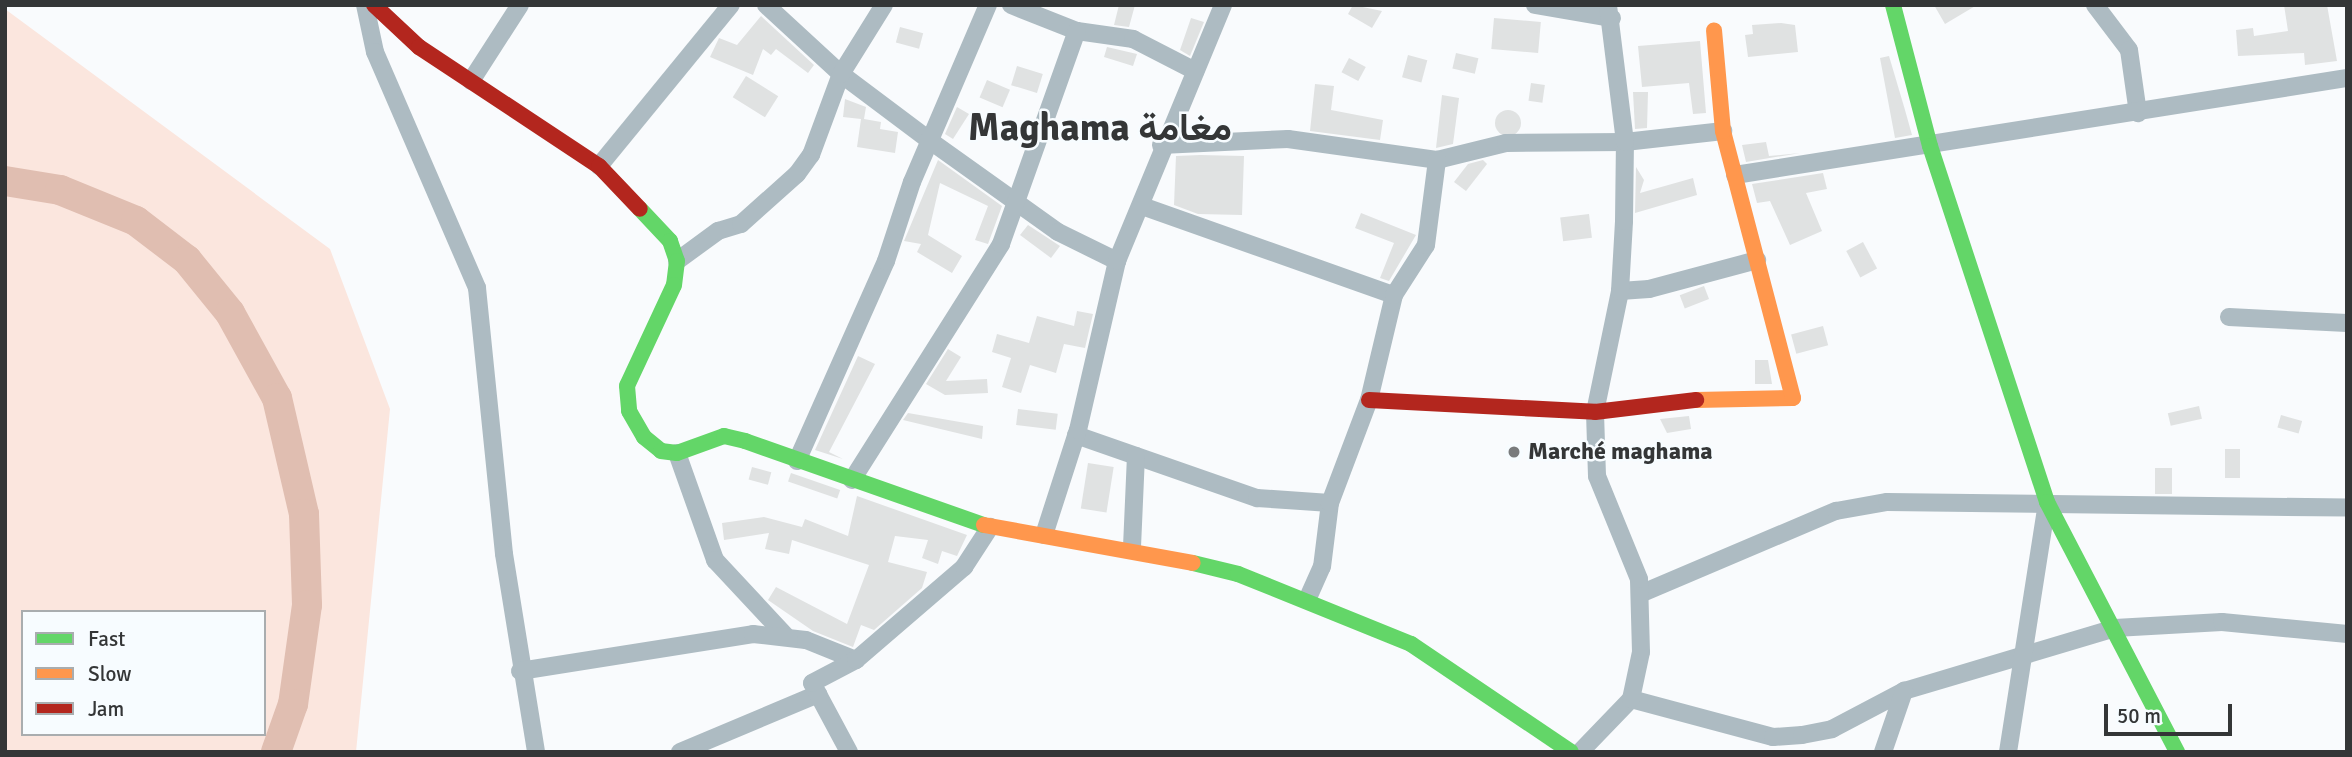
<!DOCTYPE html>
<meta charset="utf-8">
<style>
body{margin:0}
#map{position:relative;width:2352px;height:757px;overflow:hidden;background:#f9fbfd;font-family:Signika,Vazirmatn,sans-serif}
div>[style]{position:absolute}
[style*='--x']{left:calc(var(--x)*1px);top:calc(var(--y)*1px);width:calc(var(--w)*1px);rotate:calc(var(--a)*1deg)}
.green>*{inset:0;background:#fbe6de}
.river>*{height:30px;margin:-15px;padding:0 15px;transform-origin:15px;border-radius:15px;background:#e0beb1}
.building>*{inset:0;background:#e0e2e2;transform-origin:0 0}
.round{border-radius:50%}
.street>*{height:18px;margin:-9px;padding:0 9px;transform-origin:9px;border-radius:9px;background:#adbbc2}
.fast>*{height:16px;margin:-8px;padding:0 8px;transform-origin:8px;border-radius:8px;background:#63d668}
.slow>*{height:16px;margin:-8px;padding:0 8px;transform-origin:8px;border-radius:8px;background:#ff974d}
.jam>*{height:16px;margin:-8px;padding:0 8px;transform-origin:8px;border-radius:8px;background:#b3261e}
.dots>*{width:19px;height:19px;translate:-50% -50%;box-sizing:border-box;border:4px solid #f7fcff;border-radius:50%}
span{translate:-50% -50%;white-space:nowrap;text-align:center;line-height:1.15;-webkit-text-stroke:5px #f7fcff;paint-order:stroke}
.poi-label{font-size:24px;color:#343637;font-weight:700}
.left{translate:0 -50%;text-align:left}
.town-label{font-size:38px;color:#343637;font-weight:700}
.frame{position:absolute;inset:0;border:7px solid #343637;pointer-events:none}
.legend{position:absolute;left:21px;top:610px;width:245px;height:126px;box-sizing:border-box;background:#f7fcff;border:2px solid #a9adaf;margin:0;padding:9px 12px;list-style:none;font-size:21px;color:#343637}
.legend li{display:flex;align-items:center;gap:14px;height:35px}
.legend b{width:35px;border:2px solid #a9adaf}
.scale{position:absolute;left:2104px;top:704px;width:128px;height:32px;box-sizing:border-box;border:4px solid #343637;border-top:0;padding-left:9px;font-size:21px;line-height:24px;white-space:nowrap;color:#343637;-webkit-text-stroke:5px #f7fcff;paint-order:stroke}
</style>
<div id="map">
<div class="green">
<i style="clip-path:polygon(evenodd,5px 9px,330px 249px,390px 409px,356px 752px,5px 752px,5px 9px,23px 612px,264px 612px,264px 734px,23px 734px,23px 612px)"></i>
</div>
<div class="river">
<i style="--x:5;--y:181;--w:56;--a:9.3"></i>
<i style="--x:60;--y:190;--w:82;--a:22.2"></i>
<i style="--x:136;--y:221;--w:64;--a:37.4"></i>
<i style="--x:187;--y:260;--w:68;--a:50.9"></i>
<i style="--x:230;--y:313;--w:97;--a:61.1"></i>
<i style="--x:277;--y:398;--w:119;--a:76.9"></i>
<i style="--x:304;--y:514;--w:91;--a:88.1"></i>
<i style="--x:307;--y:605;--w:100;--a:98"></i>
<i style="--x:293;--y:704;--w:51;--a:109.5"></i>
</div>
<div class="building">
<i style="clip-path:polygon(1119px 5px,1135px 5px,1129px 27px,1114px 25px)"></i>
<i style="clip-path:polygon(1353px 5px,1382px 11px,1372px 28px,1348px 14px)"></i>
<i style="clip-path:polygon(1934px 5px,1977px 5px,1945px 24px)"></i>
<i style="clip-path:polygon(2284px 5px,2327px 5px,2337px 61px,2305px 65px,2304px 53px,2238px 56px,2236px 30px,2253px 28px,2254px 36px,2288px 31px)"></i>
<i style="clip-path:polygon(761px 16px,814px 65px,808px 73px,776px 49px,771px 55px,763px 49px,753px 75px,710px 57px,719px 38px,737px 45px)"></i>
<i style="clip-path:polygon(1191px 18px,1204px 22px,1190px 56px,1180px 50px)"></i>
<i style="left:1494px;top:18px;width:47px;height:31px;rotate:5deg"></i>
<i style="clip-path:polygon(1781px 23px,1795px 25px,1798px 52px,1748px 57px,1745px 35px,1753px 34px,1752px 25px)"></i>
<i style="left:900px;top:27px;width:24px;height:16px;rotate:15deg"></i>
<i style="clip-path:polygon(1700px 41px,1706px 113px,1693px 114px,1689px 83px,1642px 87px,1638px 46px)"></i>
<i style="clip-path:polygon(1107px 47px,1137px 54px,1133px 66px,1104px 57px)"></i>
<i style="left:1456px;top:53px;width:23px;height:16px;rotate:13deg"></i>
<i style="left:1408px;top:55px;width:20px;height:23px;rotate:15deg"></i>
<i style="clip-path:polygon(1889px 56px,1905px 110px,1912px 135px,1895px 138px,1880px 58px)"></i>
<i style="left:1349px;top:58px;width:19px;height:16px;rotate:28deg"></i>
<i style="left:1017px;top:66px;width:27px;height:20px;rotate:17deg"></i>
<i style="left:746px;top:76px;width:38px;height:25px;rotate:32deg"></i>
<i style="left:987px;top:80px;width:25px;height:19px;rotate:23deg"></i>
<i style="left:1531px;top:83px;width:14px;height:18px;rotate:8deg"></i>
<i style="clip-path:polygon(1315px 84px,1334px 86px,1331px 110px,1383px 120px,1380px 140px,1310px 131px)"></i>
<i style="clip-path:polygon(1633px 92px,1648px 92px,1647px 128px,1635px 129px)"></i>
<i style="clip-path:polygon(1442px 95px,1459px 98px,1453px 144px,1436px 148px)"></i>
<i style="clip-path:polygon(845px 99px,866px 107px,864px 119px,881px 122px,880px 129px,898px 132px,895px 153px,857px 147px,861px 119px,843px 117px)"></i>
<i style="clip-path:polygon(957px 107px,969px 114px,953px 139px,945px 134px)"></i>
<i class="round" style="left:1495px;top:110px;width:26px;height:26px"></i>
<i style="clip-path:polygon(1766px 142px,1769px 156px,1800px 153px,1746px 162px,1742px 145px)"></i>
<i style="clip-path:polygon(1200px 155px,1244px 156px,1242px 215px,1198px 214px,1174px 205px,1176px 156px)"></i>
<i style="clip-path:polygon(938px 160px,1002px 206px,988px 244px,975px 240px,988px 206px,940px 183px,928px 235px,962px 256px,952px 273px,917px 252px,921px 244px,904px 241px)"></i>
<i style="clip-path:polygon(1483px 160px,1487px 164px,1466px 191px,1454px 182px,1468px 164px)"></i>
<i style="clip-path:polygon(1636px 167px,1644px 180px,1640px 193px,1693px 178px,1697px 195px,1635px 213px)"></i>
<i style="clip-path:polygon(1823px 173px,1827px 189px,1806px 193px,1822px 231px,1790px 245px,1770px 201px,1757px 203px,1752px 184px)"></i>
<i style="clip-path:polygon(1361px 213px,1416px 235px,1389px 281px,1380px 278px,1394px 243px,1355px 228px)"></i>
<i style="left:1589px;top:214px;width:24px;height:29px;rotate:83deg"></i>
<i style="clip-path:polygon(1028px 225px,1060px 246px,1051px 258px,1020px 235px)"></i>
<i style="left:1863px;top:242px;width:30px;height:19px;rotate:62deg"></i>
<i style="left:1704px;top:286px;width:14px;height:26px;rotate:69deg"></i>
<i style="clip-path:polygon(1077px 311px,1093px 314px,1085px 348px,1064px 344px,1056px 373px,1030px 365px,1021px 393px,1002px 387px,1011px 358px,992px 352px,997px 334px,1029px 343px,1037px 316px,1074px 326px)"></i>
<i style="left:1823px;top:326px;width:20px;height:33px;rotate:75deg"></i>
<i style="clip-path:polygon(948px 349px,961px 357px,946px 381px,987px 379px,988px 393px,945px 395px,926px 384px)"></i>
<i style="clip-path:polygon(858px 356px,875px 364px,829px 452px,843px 459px,815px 450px)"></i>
<i style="clip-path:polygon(1755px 360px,1768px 360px,1772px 384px,1755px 384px)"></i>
<i style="left:2199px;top:406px;width:13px;height:32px;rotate:77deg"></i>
<i style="left:1018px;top:409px;width:40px;height:16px;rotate:7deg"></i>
<i style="clip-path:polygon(908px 413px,983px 426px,982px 439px,903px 420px)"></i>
<i style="left:2281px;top:415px;width:22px;height:13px;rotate:16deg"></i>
<i style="clip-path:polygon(1689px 416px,1691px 429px,1667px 433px,1660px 419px)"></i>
<i style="left:2225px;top:449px;width:15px;height:29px"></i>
<i style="left:1088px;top:463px;width:26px;height:46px;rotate:9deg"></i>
<i style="left:752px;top:467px;width:20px;height:13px;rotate:15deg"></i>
<i style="left:2155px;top:468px;width:17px;height:26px"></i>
<i style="left:791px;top:473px;width:52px;height:9px;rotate:19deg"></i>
<i style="clip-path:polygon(857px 496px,967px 535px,957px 556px,942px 551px,938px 564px,922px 558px,928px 540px,895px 536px,888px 562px,927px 572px,922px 588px,874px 630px,861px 625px,853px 647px,813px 631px,768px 600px,776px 587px,847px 624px,869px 565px,792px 540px,789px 554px,765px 549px,769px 533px,724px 540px,722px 523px,764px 517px,802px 527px,805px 519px,848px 536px)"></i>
</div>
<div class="street">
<i style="--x:365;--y:5;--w:48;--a:78"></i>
<i style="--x:375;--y:52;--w:257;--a:66.6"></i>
<i style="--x:477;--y:288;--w:267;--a:84.2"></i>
<i style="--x:504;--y:554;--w:201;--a:80.8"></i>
<i style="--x:766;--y:5;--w:102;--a:42.6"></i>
<i style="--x:841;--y:74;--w:110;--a:36.9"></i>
<i style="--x:929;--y:140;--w:158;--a:35.5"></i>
<i style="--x:1058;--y:232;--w:66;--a:26.2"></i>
<i style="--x:1011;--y:5;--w:71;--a:21.5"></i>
<i style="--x:1077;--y:31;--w:57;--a:8.1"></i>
<i style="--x:1133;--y:39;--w:70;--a:27.3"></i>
<i style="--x:1535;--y:5;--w:78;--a:9.6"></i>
<i style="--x:2095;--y:5;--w:56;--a:52.9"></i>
<i style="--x:2129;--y:50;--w:64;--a:81.9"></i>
<i style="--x:471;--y:81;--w:90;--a:-57.2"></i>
<i style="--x:1161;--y:145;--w:127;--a:-2.7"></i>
<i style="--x:1288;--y:139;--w:150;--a:8"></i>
<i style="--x:1437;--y:160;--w:71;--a:-13.8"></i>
<i style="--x:1506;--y:143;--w:119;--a:-0.5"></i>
<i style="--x:1625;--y:142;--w:99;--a:-6.4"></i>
<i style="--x:599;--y:166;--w:208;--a:-50.7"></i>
<i style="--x:1735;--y:175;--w:620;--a:-9.01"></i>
<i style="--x:1142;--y:206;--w:267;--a:19.5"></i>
<i style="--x:677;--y:261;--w:51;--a:-36.2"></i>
<i style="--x:718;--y:231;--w:24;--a:-17"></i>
<i style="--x:741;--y:224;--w:75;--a:-41.8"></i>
<i style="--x:797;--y:174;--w:24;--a:-54"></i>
<i style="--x:811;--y:155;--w:86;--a:-69.7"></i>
<i style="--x:841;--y:74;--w:81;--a:-58.1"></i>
<i style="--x:1620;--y:291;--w:29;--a:-4"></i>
<i style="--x:1649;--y:289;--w:112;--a:-15"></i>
<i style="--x:2229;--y:317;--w:118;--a:2.9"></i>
<i style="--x:1076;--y:435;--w:192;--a:19.2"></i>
<i style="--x:1257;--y:498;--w:73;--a:3.9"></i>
<i style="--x:677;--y:453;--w:114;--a:70.4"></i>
<i style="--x:715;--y:560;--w:103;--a:47"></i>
<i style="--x:797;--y:461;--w:219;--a:-66"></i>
<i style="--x:886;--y:261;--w:83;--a:-71.8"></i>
<i style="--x:912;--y:182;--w:193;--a:-66.8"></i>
<i style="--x:852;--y:480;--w:279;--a:-57.7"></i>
<i style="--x:1001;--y:244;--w:226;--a:-70.4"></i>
<i style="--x:1044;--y:535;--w:110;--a:-72.1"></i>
<i style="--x:1078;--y:430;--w:173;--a:-77"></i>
<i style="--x:1117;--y:261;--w:277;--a:-67.5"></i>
<i style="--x:1132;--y:547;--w:91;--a:-87.5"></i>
<i style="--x:1640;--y:594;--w:213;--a:-23"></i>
<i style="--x:1836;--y:511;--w:52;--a:-10"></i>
<i style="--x:1887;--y:502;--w:460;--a:0.7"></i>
<i style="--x:1307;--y:600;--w:36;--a:-66"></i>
<i style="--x:1322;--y:567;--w:64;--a:-82.9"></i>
<i style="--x:1330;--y:503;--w:110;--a:-69.3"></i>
<i style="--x:1369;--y:400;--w:108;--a:-76.6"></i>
<i style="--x:1394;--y:295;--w:59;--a:-57.4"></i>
<i style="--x:1426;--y:245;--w:86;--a:-82.6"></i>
<i style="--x:520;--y:671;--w:236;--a:-9"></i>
<i style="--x:753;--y:634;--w:53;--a:6.5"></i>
<i style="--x:806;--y:640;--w:54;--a:21.8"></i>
<i style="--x:1631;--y:699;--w:147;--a:15"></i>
<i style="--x:1773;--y:737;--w:29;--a:-4"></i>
<i style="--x:1802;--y:735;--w:31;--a:-11"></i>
<i style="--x:1832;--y:729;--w:81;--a:-27.8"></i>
<i style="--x:1904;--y:691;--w:220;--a:-16.6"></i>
<i style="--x:2115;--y:628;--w:107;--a:-3.2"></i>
<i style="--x:2222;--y:622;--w:126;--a:5.5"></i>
<i style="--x:680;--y:752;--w:150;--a:-22.8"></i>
<i style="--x:849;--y:752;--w:78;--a:-118.2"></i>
<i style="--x:812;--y:683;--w:50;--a:-27.6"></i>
<i style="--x:856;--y:660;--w:143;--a:-40.7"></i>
<i style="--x:964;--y:567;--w:48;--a:-57"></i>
<i style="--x:1580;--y:752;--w:74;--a:-46.1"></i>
<i style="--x:1631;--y:699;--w:48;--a:-78"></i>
<i style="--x:1641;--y:652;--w:73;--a:-91.6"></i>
<i style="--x:1639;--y:579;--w:111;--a:-112.2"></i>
<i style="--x:1597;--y:476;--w:64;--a:-91.8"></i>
<i style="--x:1595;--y:412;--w:124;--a:-78.3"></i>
<i style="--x:1620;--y:291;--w:70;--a:-86.7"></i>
<i style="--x:1624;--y:221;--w:79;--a:-89.3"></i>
<i style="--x:1625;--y:142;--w:138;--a:-97.1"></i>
<i style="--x:1883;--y:752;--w:65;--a:-71"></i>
<i style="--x:2008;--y:752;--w:253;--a:-81.1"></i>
</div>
<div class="fast">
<i style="--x:1893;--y:5;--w:146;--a:75.3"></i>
<i style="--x:1930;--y:146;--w:375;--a:71.8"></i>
<i style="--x:2047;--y:502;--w:282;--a:62.5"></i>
<i style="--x:640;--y:209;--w:44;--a:46.8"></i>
<i style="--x:670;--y:241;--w:21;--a:71"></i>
<i style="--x:677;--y:261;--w:24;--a:97"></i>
<i style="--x:674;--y:285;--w:111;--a:115"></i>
<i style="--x:627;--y:386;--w:25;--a:85"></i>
<i style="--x:629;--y:411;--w:30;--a:60"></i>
<i style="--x:644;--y:437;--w:22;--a:39"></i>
<i style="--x:661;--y:451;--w:16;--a:7"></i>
<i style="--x:677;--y:453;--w:50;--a:-19.9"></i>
<i style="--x:724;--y:436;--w:22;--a:13"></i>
<i style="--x:745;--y:441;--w:253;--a:19.4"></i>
<i style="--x:1193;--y:563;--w:46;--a:13.7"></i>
<i style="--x:1238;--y:574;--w:187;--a:22"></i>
<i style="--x:1411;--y:644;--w:193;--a:34"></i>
</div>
<div class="slow">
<i style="--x:1696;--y:400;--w:97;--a:-1.2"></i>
<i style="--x:1793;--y:398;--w:276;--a:-104.7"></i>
<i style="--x:1723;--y:131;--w:101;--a:-95.1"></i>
<i style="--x:984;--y:525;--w:212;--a:10.3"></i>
</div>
<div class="jam">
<i style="--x:374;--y:5;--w:62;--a:43"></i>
<i style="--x:419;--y:47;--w:216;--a:33.5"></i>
<i style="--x:599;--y:166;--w:59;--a:46.4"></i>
<i style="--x:1369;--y:400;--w:226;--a:3"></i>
<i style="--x:1595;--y:412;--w:102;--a:-6.8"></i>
</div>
<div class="dots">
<i style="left:1514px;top:452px;background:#797b7c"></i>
</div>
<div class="poi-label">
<span class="left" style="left:1528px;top:452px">Marché maghama</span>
</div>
<div class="town-label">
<span style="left:1100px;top:128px">Maghama مغامة</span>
</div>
<div class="frame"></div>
<ul class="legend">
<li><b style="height:9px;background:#63d668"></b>Fast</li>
<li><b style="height:9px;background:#ff974d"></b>Slow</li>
<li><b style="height:9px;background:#b3261e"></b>Jam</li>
</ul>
<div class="scale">50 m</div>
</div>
